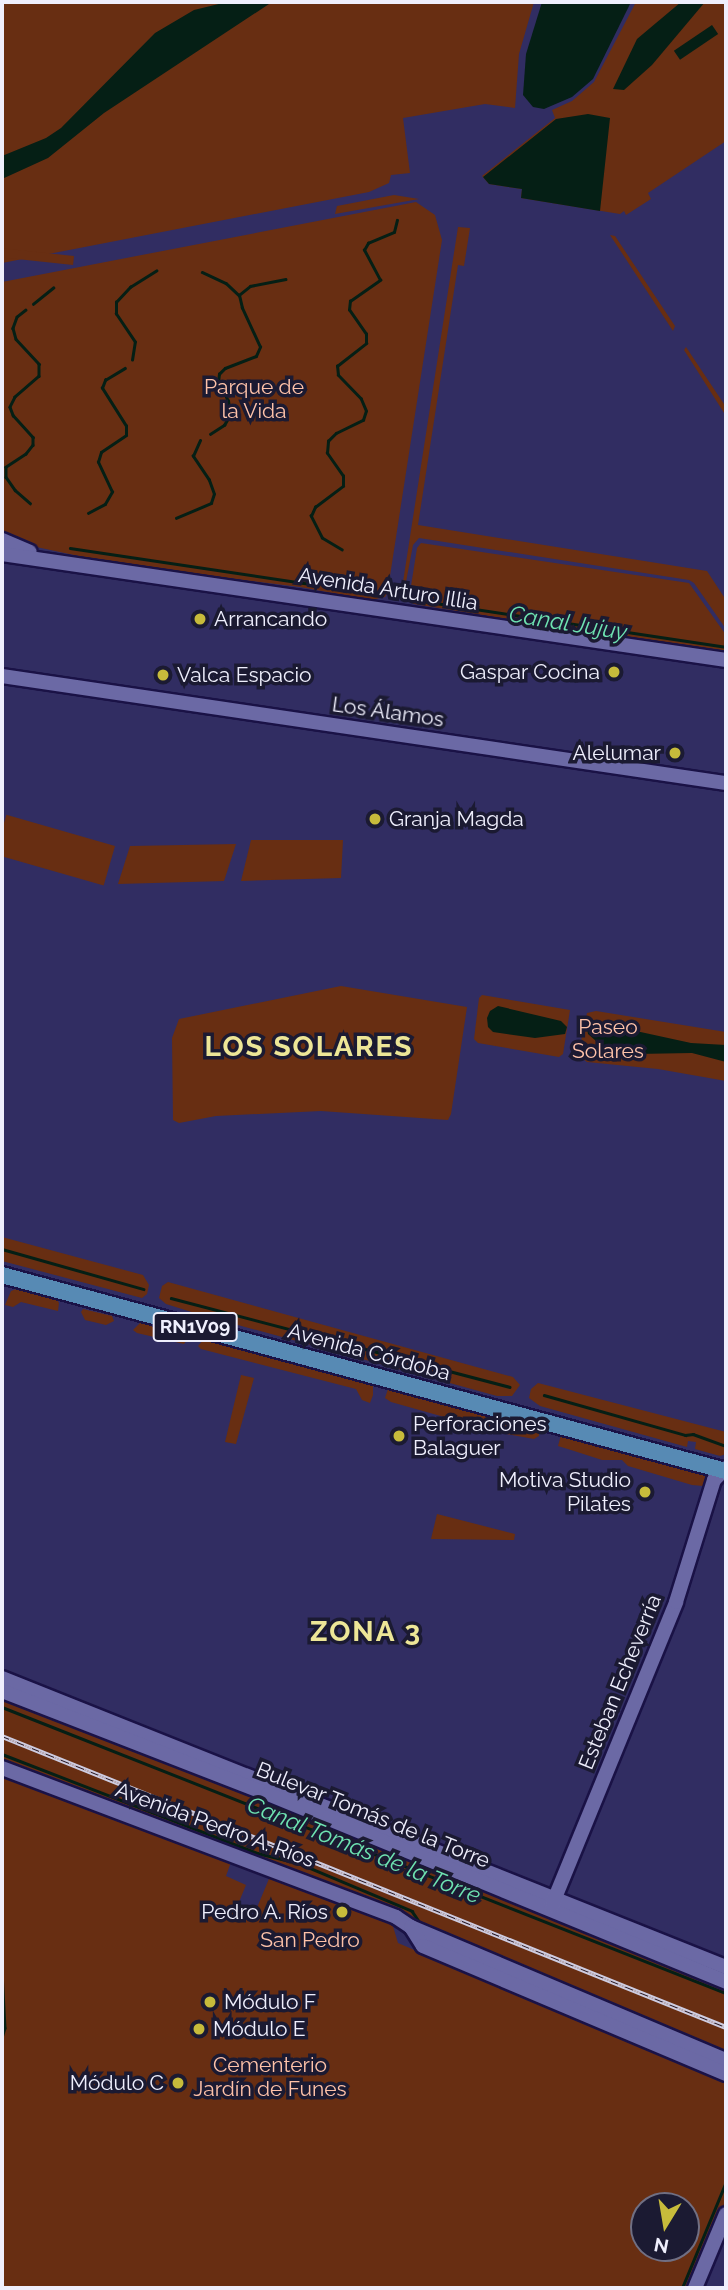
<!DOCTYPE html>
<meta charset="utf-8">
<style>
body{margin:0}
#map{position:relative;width:728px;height:2290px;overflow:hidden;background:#312d62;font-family:Raleway,sans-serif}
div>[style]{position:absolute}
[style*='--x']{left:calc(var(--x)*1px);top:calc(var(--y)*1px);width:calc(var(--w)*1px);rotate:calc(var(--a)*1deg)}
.green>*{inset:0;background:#682e12;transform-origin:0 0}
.water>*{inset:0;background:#051f15;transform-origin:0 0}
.stream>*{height:2.5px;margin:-1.25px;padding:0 1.25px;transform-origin:1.25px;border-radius:1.25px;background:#051f15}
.roads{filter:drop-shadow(2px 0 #1a1246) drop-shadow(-2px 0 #1a1246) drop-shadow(0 2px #1a1246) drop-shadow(0 -2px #1a1246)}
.secondary>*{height:14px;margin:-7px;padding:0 7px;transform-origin:7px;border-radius:7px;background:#6b69a5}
.primary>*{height:16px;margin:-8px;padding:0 8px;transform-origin:8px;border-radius:8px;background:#578ab4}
.rail>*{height:5px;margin-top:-2.5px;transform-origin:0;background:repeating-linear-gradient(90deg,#1b1a32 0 8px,#cecde2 0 16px);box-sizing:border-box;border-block:2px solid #cecde2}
.dots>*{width:19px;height:19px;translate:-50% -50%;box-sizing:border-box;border:4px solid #1b1a32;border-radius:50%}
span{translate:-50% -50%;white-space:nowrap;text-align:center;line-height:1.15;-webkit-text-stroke:7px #1b1a32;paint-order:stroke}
.shield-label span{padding:2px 5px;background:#1b1a32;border:2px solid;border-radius:5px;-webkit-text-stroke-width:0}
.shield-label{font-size:19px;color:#efeffd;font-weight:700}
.park-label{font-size:21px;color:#fec2a9}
.street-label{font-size:21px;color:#efeffd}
.poi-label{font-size:21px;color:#efeffd}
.left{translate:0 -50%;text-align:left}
.right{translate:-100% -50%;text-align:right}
.water-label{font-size:23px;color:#6ee2b1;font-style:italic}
.district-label{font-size:28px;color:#ede697;font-weight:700;letter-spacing:2px}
.frame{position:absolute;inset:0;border:4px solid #efeffd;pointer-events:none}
.north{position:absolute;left:630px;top:2192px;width:70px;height:70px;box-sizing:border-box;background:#1b1a32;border:2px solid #706f83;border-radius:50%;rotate:191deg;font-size:19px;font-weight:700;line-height:28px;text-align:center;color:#efeffd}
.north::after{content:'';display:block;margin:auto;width:24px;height:32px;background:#c7bb3b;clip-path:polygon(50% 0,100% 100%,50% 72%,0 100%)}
</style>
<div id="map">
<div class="green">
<i style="clip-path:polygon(2px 2px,534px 2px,519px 54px,515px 108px,485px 104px,403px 118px,410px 173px,391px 175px,389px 183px,369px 192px,2px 263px)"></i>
<i style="clip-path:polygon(636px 2px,726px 2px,726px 141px,648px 193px,651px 199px,626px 215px,624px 211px,620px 214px,521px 198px,522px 189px,489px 184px,482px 176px,555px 118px,552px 110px,572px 101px,594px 82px)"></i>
<i style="clip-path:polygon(394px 195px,419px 199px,335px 214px,337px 206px)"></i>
<i style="clip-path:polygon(416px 202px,435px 215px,442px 240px,390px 576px,389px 584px,392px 585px,385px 597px,371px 600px,300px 587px,121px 565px,27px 545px,2px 535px,2px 282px)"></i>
<i style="clip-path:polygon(458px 227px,470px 228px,464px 266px,458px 265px,418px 525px,707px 571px,726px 600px,726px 629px,694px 583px,689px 580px,419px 538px,413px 545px,406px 582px,403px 582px)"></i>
<i style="clip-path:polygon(610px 235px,615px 236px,675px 326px,673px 331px)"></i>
<i style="left:74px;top:256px;width:9px;height:73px;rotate:96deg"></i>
<i style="clip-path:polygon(686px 347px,726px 407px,726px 416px,684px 350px)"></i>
<i style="clip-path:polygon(421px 543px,689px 583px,726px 635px,726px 654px,414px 604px,408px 601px,404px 587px,411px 586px,417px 548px)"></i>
<i style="clip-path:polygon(251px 840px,343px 840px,341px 878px,241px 881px)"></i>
<i style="clip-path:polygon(236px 844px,224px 881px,118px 884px,130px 846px)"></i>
<i style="left:115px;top:846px;width:41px;height:113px;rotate:106deg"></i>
<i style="clip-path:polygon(341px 986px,467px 1007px,451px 1114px,448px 1120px,321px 1111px,216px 1116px,179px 1123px,173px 1120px,172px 1038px,179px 1019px)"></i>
<i style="clip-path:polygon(482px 995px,570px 1010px,563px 1054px,559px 1057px,478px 1043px,474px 1039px,479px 998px)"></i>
<i style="clip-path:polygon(596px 1011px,726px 1032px,726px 1081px,658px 1069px,587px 1062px,578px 1055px,587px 1013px)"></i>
<i style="clip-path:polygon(2px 1237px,143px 1275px,149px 1285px,147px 1294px,142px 1298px,2px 1261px)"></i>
<i style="clip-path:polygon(168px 1282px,513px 1377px,520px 1385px,512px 1396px,497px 1396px,198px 1314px,166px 1304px,159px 1298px,162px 1286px)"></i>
<i style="clip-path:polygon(19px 1288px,56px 1298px,59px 1303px,58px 1311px,21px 1302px,13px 1307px,5px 1305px,11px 1291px)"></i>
<i style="clip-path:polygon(83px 1309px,112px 1316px,114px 1321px,106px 1325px,85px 1320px,81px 1312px)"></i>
<i style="clip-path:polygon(142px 1321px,178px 1331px,187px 1340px,184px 1344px,137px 1333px,133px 1330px)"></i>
<i style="clip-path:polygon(204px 1339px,368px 1382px,373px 1386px,373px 1395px,370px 1403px,362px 1400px,356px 1389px,201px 1349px,198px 1346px)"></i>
<i style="clip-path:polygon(241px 1375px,254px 1378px,236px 1444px,225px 1442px)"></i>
<i style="clip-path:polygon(538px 1383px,726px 1432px,726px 1454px,720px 1456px,695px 1449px,696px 1442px,688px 1441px,687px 1447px,540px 1406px,529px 1398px,531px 1389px)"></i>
<i style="clip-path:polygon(388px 1389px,531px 1426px,539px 1432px,539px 1436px,534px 1439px,501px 1433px,391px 1402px,385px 1398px)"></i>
<i style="clip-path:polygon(561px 1435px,696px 1472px,705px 1475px,707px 1481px,703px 1486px,692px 1485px,628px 1466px,622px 1460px,602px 1460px,571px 1450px,558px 1446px)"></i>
<i style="clip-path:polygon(437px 1514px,515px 1534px,514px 1540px,431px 1539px)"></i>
<i style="clip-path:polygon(evenodd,2px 1691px,726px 1982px,726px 2214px,695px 2288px,2px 2288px,2px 1775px,231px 1862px,226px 1876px,246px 1885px,234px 1914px,251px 1922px,271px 1874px,392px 1923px,398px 1943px,426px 1955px,411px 1927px,2px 1768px,2px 1691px,644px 2206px,686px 2206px,686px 2248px,644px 2248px,644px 2206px)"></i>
</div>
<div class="water">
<i style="clip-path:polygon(227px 2px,272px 2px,104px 113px,48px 158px,2px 179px,2px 156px,46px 138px,61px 128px,155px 33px,194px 10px)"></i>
<i style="clip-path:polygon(542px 2px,631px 2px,593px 79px,572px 97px,544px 109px,533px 107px,523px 95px,526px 54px)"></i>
<i style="clip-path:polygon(681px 2px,705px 2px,652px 65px,624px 90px,613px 89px,637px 39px)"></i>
<i style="left:712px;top:25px;width:11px;height:46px;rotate:56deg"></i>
<i style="clip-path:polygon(588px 114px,610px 118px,600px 211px,521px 198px,522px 189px,489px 184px,483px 177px,556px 119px)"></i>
<i style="clip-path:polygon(498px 1006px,561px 1021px,567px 1027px,565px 1034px,535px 1038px,493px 1032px,488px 1027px,487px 1018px,490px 1011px)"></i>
<i style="clip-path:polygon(613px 1026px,691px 1043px,726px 1045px,726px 1062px,692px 1053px,636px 1054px,619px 1051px,604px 1048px,588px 1034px,587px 1029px)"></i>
</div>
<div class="stream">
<i style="--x:202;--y:272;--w:26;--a:25"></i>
<i style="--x:226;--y:283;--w:18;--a:43"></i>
<i style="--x:33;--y:304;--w:26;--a:-39"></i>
<i style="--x:26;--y:310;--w:11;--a:142"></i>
<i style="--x:17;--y:317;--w:12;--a:110"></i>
<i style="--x:13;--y:328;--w:11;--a:75"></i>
<i style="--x:16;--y:339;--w:34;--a:47"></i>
<i style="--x:39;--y:364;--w:12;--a:90"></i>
<i style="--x:39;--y:376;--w:32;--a:139"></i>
<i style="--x:15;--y:397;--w:11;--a:117"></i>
<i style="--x:10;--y:407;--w:9;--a:69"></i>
<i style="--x:13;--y:415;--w:30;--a:48"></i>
<i style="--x:33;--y:437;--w:8;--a:90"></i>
<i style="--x:33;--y:445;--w:11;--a:128"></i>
<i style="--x:26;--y:454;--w:24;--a:147"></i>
<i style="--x:6;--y:467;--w:10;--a:90"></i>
<i style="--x:6;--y:477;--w:16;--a:55"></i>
<i style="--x:15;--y:490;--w:20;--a:41"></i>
<i style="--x:132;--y:360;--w:18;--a:-81"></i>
<i style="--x:135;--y:342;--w:34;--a:-124"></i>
<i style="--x:116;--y:314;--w:12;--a:-90"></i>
<i style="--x:116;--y:302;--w:21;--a:-47"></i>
<i style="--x:130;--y:287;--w:31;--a:-32"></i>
<i style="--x:210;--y:434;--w:17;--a:-33"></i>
<i style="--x:224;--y:425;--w:12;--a:-59"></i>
<i style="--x:230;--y:415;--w:14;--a:-98"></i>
<i style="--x:228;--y:401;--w:21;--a:-118"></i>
<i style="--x:218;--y:382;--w:8;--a:-83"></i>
<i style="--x:219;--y:374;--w:8;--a:-45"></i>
<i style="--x:225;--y:368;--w:33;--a:-21"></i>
<i style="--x:256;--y:356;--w:10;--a:-66"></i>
<i style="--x:260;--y:347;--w:43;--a:-114.8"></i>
<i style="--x:242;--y:308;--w:13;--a:-103"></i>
<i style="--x:239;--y:295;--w:14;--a:-39"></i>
<i style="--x:250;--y:286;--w:36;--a:-11"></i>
<i style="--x:88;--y:513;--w:19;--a:-28"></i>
<i style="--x:105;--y:504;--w:14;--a:-60"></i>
<i style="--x:112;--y:492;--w:33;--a:-115"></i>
<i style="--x:98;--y:462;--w:10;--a:-73"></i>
<i style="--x:101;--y:452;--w:30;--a:-34"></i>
<i style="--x:126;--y:435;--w:9;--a:-90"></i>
<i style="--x:126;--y:426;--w:45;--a:-122.3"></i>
<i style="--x:102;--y:388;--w:9;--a:-69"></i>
<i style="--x:105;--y:380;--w:23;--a:-31"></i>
<i style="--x:176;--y:518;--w:38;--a:-23"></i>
<i style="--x:211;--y:503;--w:9;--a:-72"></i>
<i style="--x:214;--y:494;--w:15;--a:-110"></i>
<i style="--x:209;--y:480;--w:29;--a:-124"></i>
<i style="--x:193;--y:456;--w:17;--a:-66"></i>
<i style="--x:70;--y:548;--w:251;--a:8.5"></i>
<i style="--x:342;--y:550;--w:23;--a:-149"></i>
<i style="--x:322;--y:538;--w:25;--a:-117"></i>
<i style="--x:311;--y:516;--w:10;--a:-66"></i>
<i style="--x:315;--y:507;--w:35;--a:-37"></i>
<i style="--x:343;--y:486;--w:10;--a:-90"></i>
<i style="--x:343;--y:476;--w:28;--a:-125"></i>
<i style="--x:327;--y:453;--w:12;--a:-85"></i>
<i style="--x:328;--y:441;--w:11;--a:-45"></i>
<i style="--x:336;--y:433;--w:30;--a:-26"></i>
<i style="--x:363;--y:420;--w:9;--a:-72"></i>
<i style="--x:366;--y:411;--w:13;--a:-113"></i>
<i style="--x:361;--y:399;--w:33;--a:-134"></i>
<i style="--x:338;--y:375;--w:9;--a:-96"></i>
<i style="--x:337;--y:366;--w:37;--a:-38"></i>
<i style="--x:366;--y:343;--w:9;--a:-90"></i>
<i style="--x:366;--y:334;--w:29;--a:-125"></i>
<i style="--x:349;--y:310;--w:9;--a:-84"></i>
<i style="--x:350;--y:301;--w:37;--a:-35"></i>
<i style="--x:380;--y:280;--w:34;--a:-118"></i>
<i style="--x:364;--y:250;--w:8;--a:-60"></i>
<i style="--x:368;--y:243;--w:28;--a:-23"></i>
<i style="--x:394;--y:232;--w:12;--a:-76"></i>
<i style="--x:330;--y:587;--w:53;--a:8.7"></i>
<i style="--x:409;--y:599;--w:321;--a:8.6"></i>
<i style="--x:2;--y:1249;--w:147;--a:15.8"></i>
<i style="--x:171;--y:1298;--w:350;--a:14.7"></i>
<i style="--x:544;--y:1395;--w:147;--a:15.8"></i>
<i style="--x:685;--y:1435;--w:8;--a:-7"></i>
<i style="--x:693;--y:1434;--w:35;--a:20"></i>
<i style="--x:2;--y:1707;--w:778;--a:21.56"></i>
<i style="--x:2;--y:1754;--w:274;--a:21.2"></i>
<i style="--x:257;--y:1853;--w:42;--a:13.7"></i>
<i style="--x:298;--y:1863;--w:124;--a:22.8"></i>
<i style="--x:412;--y:1911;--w:14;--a:56"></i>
<i style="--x:477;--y:1947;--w:270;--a:22.9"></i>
<i style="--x:2;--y:1971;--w:57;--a:87"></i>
<i style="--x:5;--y:2028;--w:10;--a:107"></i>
<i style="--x:682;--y:2288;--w:115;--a:-67.5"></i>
</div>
<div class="roads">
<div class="secondary">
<i style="--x:2;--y:540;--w:30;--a:23"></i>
<i style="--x:2;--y:554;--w:732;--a:8.33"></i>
<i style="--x:2;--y:676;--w:732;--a:8.41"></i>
<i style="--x:2;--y:1678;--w:780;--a:21.76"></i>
<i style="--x:2;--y:1691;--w:285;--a:21.2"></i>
<i style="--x:268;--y:1794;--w:495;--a:22.3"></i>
<i style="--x:2;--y:1768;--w:421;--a:20.7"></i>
<i style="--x:396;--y:1917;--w:18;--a:34"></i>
<i style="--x:411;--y:1927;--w:342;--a:22.9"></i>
<i style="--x:552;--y:1905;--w:327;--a:-67.7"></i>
<i style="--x:676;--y:1602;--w:128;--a:-72.7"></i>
<i style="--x:714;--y:1480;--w:17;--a:-45"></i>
<i style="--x:411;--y:1927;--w:22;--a:58"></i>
<i style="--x:423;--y:1946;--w:329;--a:22.9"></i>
<i style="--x:695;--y:2288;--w:80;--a:-67.3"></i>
</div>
<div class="primary">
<i style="--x:2;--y:1275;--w:750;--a:15.15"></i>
</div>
</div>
<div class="rail">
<i style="--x:2;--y:1736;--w:780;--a:21.9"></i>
</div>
<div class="dots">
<i style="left:200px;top:619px;background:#c7bb3b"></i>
<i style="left:614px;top:672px;background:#c7bb3b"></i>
<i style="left:163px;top:675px;background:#c7bb3b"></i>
<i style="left:675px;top:753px;background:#c7bb3b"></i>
<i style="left:375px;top:819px;background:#c7bb3b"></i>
<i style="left:399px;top:1436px;background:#c7bb3b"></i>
<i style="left:645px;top:1492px;background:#c7bb3b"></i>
<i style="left:342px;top:1912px;background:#c7bb3b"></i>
<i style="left:210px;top:2002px;background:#c7bb3b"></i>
<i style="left:199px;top:2029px;background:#c7bb3b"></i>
<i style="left:178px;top:2083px;background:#c7bb3b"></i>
</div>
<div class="shield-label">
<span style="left:195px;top:1327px">RN1V09</span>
</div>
<div class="park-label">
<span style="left:254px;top:399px">Parque de<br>la Vida</span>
<span style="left:608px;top:1039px">Paseo<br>Solares</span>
<span style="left:310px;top:1940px">San Pedro</span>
<span style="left:270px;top:2077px">Cementerio<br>Jardín de Funes</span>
</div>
<div class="street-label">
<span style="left:388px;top:589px;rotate:9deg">Avenida Arturo Illia</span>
<span style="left:388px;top:712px;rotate:8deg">Los Álamos</span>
<span style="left:369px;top:1352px;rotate:15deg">Avenida Córdoba</span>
<span style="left:620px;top:1682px;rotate:-68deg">Esteban Echeverría</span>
<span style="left:373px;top:1815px;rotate:22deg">Bulevar Tomás de la Torre</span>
<span style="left:215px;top:1825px;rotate:20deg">Avenida Pedro A. Ríos</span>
</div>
<div class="poi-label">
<span class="left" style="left:214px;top:619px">Arrancando</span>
<span class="right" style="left:600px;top:672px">Gaspar Cocina</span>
<span class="left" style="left:177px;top:675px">Valca Espacio</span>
<span class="right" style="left:661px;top:753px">Alelumar</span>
<span class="left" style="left:389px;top:819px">Granja Magda</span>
<span class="left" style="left:413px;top:1436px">Perforaciones<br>Balaguer</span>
<span class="right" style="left:631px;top:1492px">Motiva Studio<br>Pilates</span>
<span class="right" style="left:328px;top:1912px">Pedro A. Ríos</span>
<span class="left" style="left:224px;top:2002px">Módulo F</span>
<span class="left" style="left:213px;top:2029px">Módulo E</span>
<span class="right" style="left:164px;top:2083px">Módulo C</span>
</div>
<div class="water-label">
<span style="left:568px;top:623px;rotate:9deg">Canal Jujuy</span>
<span style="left:364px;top:1850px;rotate:22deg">Canal Tomás de la Torre</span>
</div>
<div class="district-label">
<span style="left:309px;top:1047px">LOS SOLARES</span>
<span style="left:366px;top:1632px">ZONA 3</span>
</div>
<div class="frame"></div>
<div class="north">N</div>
</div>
